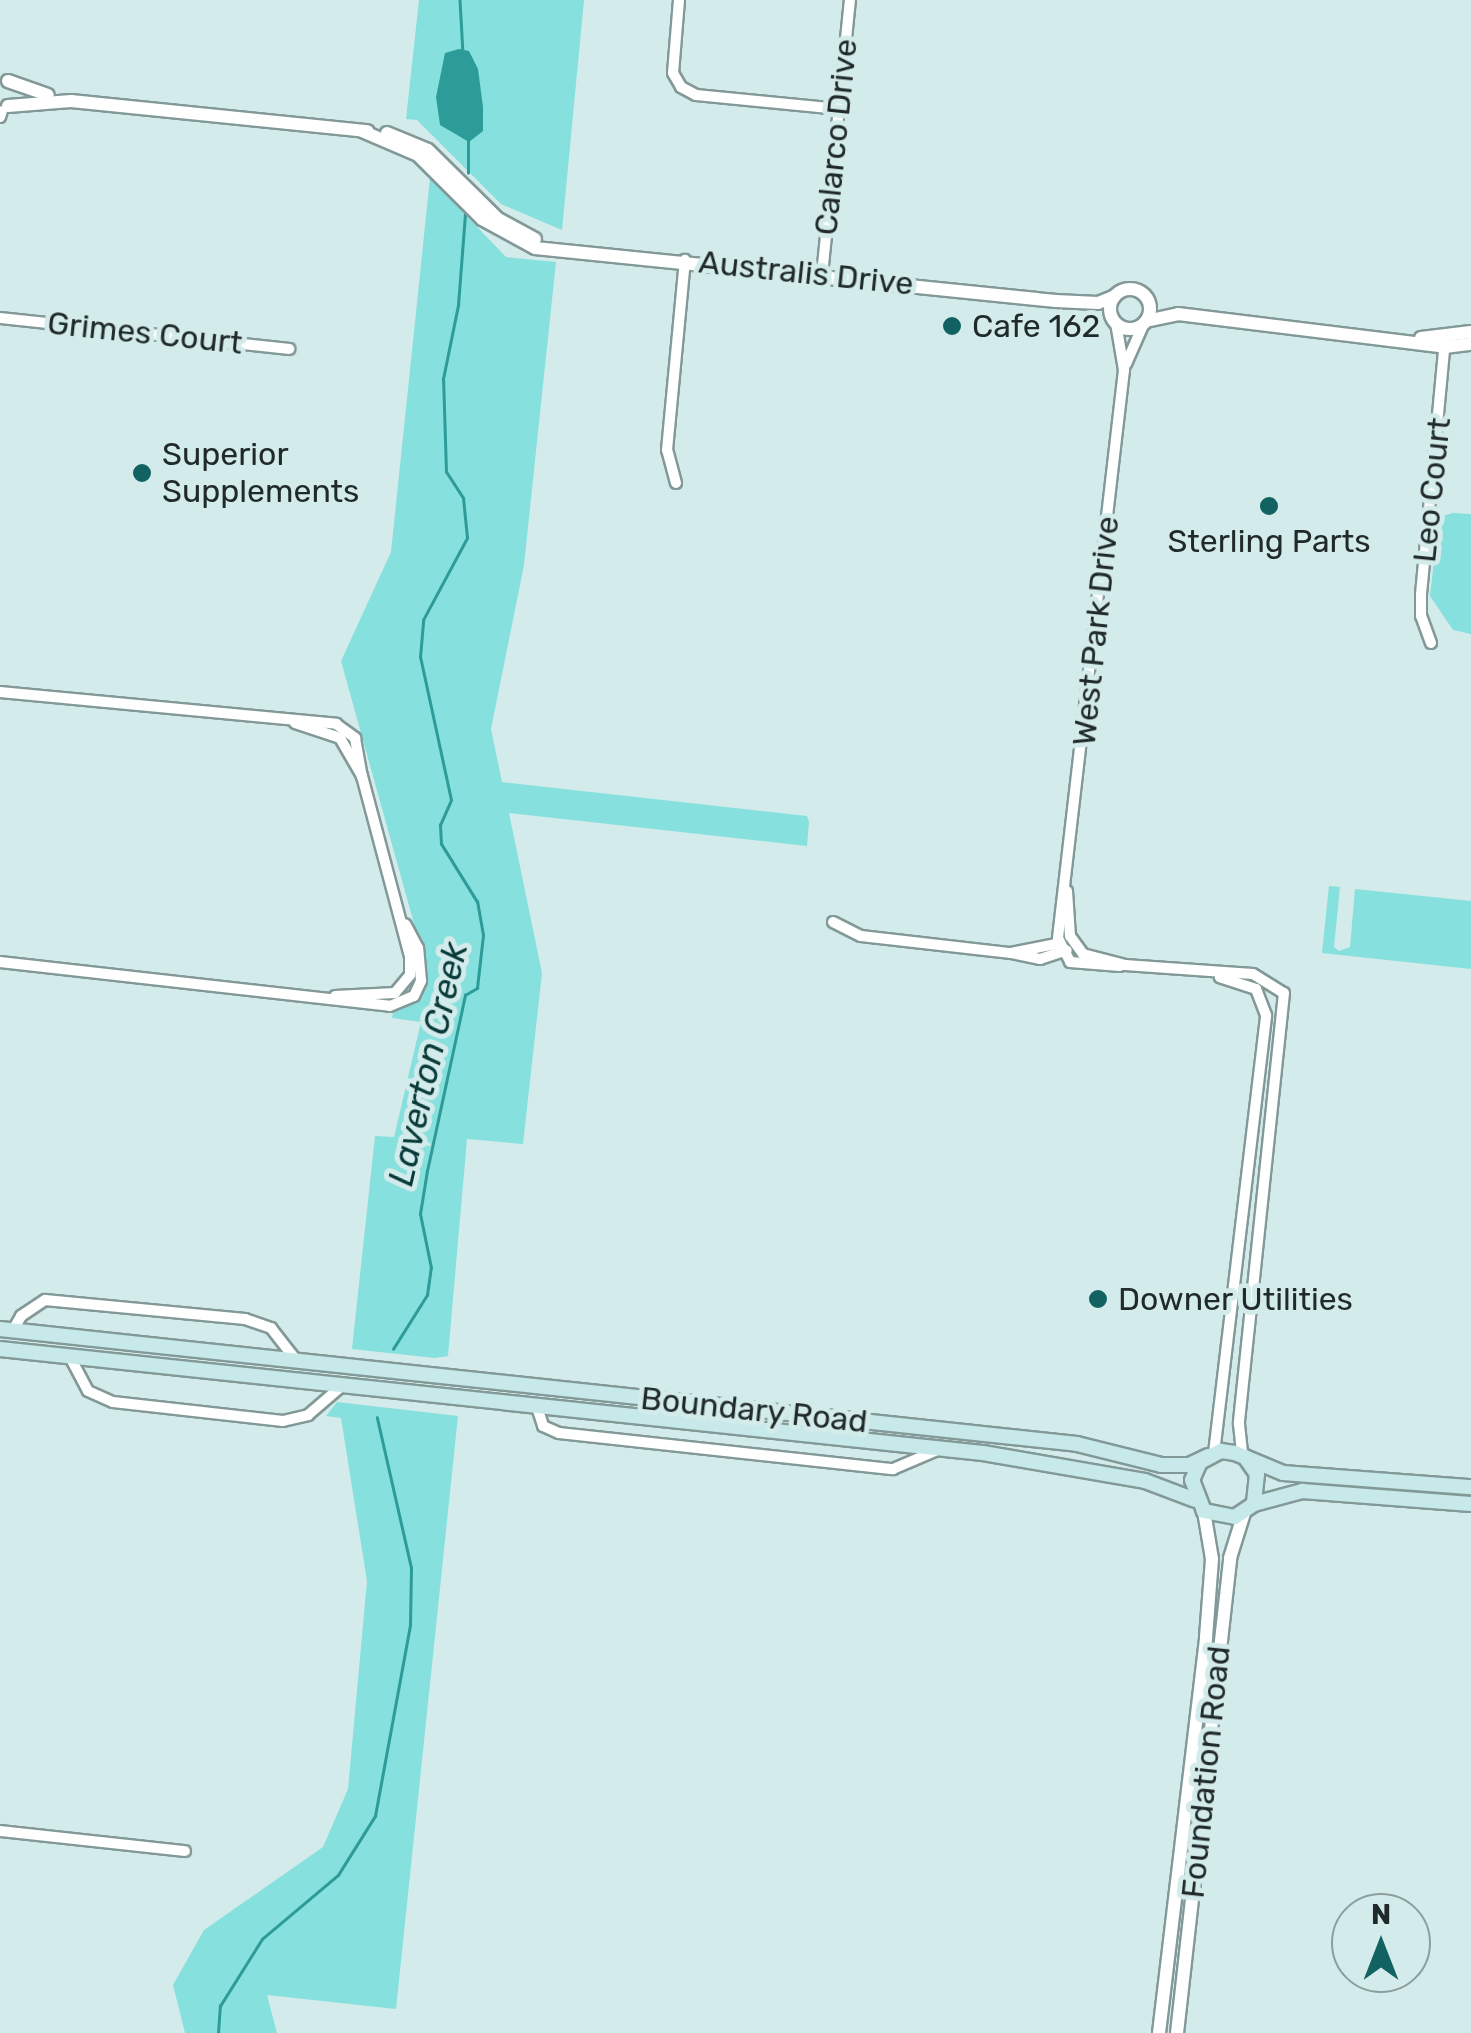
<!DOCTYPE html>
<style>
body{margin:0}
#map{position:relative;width:1471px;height:2033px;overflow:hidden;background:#d3ebea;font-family:Rubik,sans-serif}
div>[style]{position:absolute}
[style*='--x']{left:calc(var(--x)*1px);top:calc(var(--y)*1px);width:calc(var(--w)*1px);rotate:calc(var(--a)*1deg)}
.green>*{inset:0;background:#86e0dd}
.water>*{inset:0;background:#2d9b98}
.stream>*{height:2.5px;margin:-1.25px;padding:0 1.25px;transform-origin:1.25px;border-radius:1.25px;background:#2d9b98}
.roads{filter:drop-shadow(2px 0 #829998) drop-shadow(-2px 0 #829998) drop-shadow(0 2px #829998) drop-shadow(0 -2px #829998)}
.minor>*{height:10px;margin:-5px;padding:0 5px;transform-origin:5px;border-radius:5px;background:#fff}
.tertiary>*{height:12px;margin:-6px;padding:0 6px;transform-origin:6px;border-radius:6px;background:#fff}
.tertiary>.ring{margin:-6px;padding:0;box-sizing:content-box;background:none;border:12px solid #fff;border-radius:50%}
.secondary>*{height:14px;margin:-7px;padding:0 7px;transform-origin:7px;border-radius:7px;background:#c7e9e9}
.dots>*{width:28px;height:28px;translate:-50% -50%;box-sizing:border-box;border:5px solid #d3ebea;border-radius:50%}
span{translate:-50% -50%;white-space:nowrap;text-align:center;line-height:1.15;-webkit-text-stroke:10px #d3ebea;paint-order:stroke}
.street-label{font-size:32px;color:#212a2a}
.poi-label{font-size:32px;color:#212a2a}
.left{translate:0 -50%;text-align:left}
.water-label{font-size:35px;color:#073a39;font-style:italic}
.north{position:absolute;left:1331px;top:1893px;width:100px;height:100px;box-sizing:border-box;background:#d3ebea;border:2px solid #8c9e9d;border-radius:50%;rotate:0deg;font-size:28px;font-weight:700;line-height:40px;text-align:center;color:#212a2a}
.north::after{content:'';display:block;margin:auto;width:35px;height:45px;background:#126261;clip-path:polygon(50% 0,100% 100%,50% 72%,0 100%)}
</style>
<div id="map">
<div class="green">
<i style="clip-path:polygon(419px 0,584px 0,562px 230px,501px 204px,417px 120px,406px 119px)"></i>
<i style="clip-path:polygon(430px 178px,506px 257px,556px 262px,524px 565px,491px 729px,502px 782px,807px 816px,809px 822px,807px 846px,509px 813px,542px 973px,523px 1144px,467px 1139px,448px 1356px,435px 1358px,352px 1349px,375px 1136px,394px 1137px,421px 1022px,392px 1018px,393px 1012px,419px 997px,428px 974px,341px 661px,391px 552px)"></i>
<i style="clip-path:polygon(1453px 513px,1471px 514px,1471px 634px,1453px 630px,1430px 596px,1437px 535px,1443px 533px,1439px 517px)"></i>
<i style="clip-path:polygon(1329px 886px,1340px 887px,1334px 947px,1339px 951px,1350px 947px,1355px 889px,1471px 901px,1471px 969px,1322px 953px)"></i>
<i style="clip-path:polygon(337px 1402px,458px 1416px,396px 2009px,267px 1995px,277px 2033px,185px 2033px,173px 1985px,204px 1930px,323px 1847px,348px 1789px,367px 1581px,341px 1418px,326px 1416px)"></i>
</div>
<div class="water">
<i style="clip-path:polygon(459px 49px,469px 51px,478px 69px,483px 107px,483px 131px,469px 142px,440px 125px,436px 97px,445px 53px)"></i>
</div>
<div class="stream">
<i style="--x:460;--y:0;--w:53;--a:86.8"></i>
<i style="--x:468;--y:173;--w:32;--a:-90"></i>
<i style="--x:393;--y:1349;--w:64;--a:-57.8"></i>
<i style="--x:427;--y:1295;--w:27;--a:-82"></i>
<i style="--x:431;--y:1268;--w:55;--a:-101.5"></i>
<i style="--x:420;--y:1214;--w:44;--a:-80.8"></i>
<i style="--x:427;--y:1171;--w:180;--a:-77.8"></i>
<i style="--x:465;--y:995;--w:14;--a:-30"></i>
<i style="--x:477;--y:988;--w:53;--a:-83.5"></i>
<i style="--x:483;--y:935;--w:34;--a:-100"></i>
<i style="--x:477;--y:902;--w:68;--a:-121.8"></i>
<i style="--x:441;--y:844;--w:19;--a:-93"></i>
<i style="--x:440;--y:825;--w:27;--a:-66"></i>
<i style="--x:451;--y:800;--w:146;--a:-102.2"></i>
<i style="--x:420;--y:657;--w:37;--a:-85"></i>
<i style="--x:423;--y:620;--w:93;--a:-61.8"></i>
<i style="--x:467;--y:538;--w:40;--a:-95.7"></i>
<i style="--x:463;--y:498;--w:31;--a:-123"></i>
<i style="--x:446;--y:472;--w:93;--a:-91.8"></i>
<i style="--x:443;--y:379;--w:76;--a:-78.5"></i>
<i style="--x:458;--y:305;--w:91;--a:-85.6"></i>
<i style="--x:218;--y:2033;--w:27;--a:-86"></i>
<i style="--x:220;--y:2006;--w:79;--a:-57.9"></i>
<i style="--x:262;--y:1939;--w:99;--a:-40.1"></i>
<i style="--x:338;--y:1875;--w:70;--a:-57.9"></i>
<i style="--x:375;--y:1816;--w:194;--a:-79.6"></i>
<i style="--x:410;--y:1625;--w:57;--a:-89"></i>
<i style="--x:411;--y:1568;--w:154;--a:-102.8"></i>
</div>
<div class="roads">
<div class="minor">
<i style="--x:679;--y:0;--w:73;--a:94.7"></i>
<i style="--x:673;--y:73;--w:16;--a:60"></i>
<i style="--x:681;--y:87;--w:17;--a:28"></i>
<i style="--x:696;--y:95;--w:144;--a:5.6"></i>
<i style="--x:0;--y:117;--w:6;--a:-72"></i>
<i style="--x:822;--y:275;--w:276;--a:-84.2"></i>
<i style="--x:0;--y:318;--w:291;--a:6.1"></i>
<i style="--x:1116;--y:323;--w:48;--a:80.3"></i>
<i style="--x:1124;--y:370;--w:572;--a:96.63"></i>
<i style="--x:1058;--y:938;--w:27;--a:63"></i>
<i style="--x:1070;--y:962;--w:50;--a:4.6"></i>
<i style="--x:1126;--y:364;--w:45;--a:-66.3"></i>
<i style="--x:676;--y:483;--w:34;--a:-105"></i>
<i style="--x:667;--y:450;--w:191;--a:-84.6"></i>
<i style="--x:1431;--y:643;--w:29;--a:-110"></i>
<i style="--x:1421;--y:616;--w:22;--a:-90"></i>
<i style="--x:1421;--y:594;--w:253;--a:-84.6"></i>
<i style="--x:0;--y:692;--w:338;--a:5.4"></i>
<i style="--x:336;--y:724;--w:24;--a:36"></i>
<i style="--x:355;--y:738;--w:39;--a:80"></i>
<i style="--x:295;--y:723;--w:47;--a:18.4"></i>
<i style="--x:340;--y:738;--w:44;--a:59.9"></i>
<i style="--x:362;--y:776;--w:186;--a:75.1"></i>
<i style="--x:410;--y:956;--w:19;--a:90"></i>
<i style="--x:410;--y:975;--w:23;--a:130"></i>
<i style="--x:395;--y:993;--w:60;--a:177.1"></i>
<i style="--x:1067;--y:891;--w:45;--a:86.2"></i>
<i style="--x:1070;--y:936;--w:22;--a:54"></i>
<i style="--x:1083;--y:954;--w:43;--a:14.7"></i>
<i style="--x:1125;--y:965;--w:128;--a:4"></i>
<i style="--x:1253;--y:974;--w:36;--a:32"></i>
<i style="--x:1284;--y:993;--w:433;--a:96"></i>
<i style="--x:1239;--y:1424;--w:31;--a:84"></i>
<i style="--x:833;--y:922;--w:31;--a:27"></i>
<i style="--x:861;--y:936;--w:151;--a:6.5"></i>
<i style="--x:1011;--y:953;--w:50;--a:-11.5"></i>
<i style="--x:1012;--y:953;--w:29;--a:12"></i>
<i style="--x:1040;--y:959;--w:28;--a:-18"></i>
<i style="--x:0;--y:962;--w:392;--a:6.4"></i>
<i style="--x:390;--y:1006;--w:26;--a:-23"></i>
<i style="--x:414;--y:996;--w:17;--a:-65"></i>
<i style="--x:421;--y:981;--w:33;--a:-95"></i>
<i style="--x:418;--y:948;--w:27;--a:-118"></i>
<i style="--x:13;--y:1330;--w:16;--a:-60"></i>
<i style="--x:21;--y:1316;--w:29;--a:-34"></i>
<i style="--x:45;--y:1300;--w:201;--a:5.4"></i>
<i style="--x:245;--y:1319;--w:28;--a:19"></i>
<i style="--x:271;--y:1328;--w:41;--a:52"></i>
<i style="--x:70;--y:1357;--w:38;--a:62"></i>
<i style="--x:88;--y:1391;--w:27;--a:24"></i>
<i style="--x:113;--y:1402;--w:171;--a:6.4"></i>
<i style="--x:283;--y:1421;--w:26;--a:-13"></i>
<i style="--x:308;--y:1415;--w:46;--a:-40.6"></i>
<i style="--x:537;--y:1407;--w:20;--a:72"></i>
<i style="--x:543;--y:1426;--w:17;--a:24"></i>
<i style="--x:559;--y:1433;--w:336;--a:6.2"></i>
<i style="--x:893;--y:1469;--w:51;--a:-23.1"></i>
<i style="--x:1214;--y:1453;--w:441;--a:-83.2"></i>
<i style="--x:1266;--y:1015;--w:28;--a:-111"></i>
<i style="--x:1256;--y:989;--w:38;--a:-162"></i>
<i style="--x:0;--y:1831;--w:186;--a:6.2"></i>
</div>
<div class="tertiary">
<i style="--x:8;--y:81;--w:42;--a:19.3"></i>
<i style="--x:8;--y:106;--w:63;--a:-4.5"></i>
<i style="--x:71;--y:101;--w:298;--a:5.8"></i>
<i style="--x:362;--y:131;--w:61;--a:23.2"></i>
<i style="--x:418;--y:155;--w:91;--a:45"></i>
<i style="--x:482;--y:219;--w:60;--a:28.7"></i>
<i style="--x:535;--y:248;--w:524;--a:5.81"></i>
<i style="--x:1056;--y:301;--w:42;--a:2.7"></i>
<i style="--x:1098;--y:303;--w:18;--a:-22"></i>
<i style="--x:387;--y:133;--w:44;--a:22.5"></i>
<i style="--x:428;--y:150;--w:98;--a:44.6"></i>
<i style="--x:498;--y:219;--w:42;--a:28.4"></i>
<i class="ring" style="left:1110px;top:289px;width:28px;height:28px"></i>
<i style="--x:1146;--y:321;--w:33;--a:-12"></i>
<i style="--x:1178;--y:314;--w:269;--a:7"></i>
<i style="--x:1445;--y:347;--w:26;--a:-7"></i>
<i style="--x:1421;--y:338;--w:50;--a:-6.8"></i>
<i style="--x:1159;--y:2033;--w:399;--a:-83.2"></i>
<i style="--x:1206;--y:1637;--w:78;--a:-85.6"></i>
<i style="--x:1212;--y:1559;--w:49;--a:-99.5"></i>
<i style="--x:1177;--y:2033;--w:478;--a:-83.6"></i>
<i style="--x:1230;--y:1558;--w:47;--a:-72.7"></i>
</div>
<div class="secondary">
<i style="--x:0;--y:1329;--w:1083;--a:6.09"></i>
<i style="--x:1077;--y:1444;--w:87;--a:14"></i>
<i style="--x:1161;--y:1465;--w:28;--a:0"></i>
<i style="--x:1189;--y:1465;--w:21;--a:-25"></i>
<i style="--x:0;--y:1349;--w:988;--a:6.04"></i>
<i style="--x:983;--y:1453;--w:164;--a:9.8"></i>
<i style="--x:1145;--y:1481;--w:53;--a:20.8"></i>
<i style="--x:1245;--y:1457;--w:21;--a:55"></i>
<i style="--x:1257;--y:1474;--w:30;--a:96"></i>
<i style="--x:1254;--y:1504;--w:23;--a:146"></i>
<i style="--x:1235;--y:1517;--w:32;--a:-169"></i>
<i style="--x:1204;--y:1511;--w:33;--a:-111"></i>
<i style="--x:1192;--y:1480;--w:20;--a:-66"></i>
<i style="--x:1200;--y:1462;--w:24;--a:-28"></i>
<i style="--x:1221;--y:1451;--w:14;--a:8"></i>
<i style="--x:1235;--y:1453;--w:52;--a:22.6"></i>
<i style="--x:1283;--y:1473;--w:189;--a:4.3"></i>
<i style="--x:1254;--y:1504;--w:50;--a:-15.2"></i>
<i style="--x:1302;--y:1491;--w:169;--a:4.4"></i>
</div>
</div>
<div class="dots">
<i style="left:952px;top:326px;background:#126261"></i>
<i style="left:142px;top:473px;background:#126261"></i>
<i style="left:1269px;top:506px;background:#126261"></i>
<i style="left:1098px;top:1299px;background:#126261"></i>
</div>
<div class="street-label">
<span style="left:836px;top:137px;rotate:-84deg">Calarco Drive</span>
<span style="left:806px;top:273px;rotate:6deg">Australis Drive</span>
<span style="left:145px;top:333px;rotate:6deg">Grimes Court</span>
<span style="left:1432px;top:490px;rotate:-84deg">Leo Court</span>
<span style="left:1096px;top:631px;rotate:-84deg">West Park Drive</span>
<span style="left:754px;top:1410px;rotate:6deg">Boundary Road</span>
<span style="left:1206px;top:1772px;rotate:-84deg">Foundation Road</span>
</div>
<div class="poi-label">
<span class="left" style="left:972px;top:326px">Cafe 162</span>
<span class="left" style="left:162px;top:473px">Superior<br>Supplements</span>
<span style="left:1269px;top:541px">Sterling Parts</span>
<span class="left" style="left:1118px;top:1299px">Downer Utilities</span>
</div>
<div class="water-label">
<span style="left:428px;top:1064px;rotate:-77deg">Laverton Creek</span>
</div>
<div class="north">N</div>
</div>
